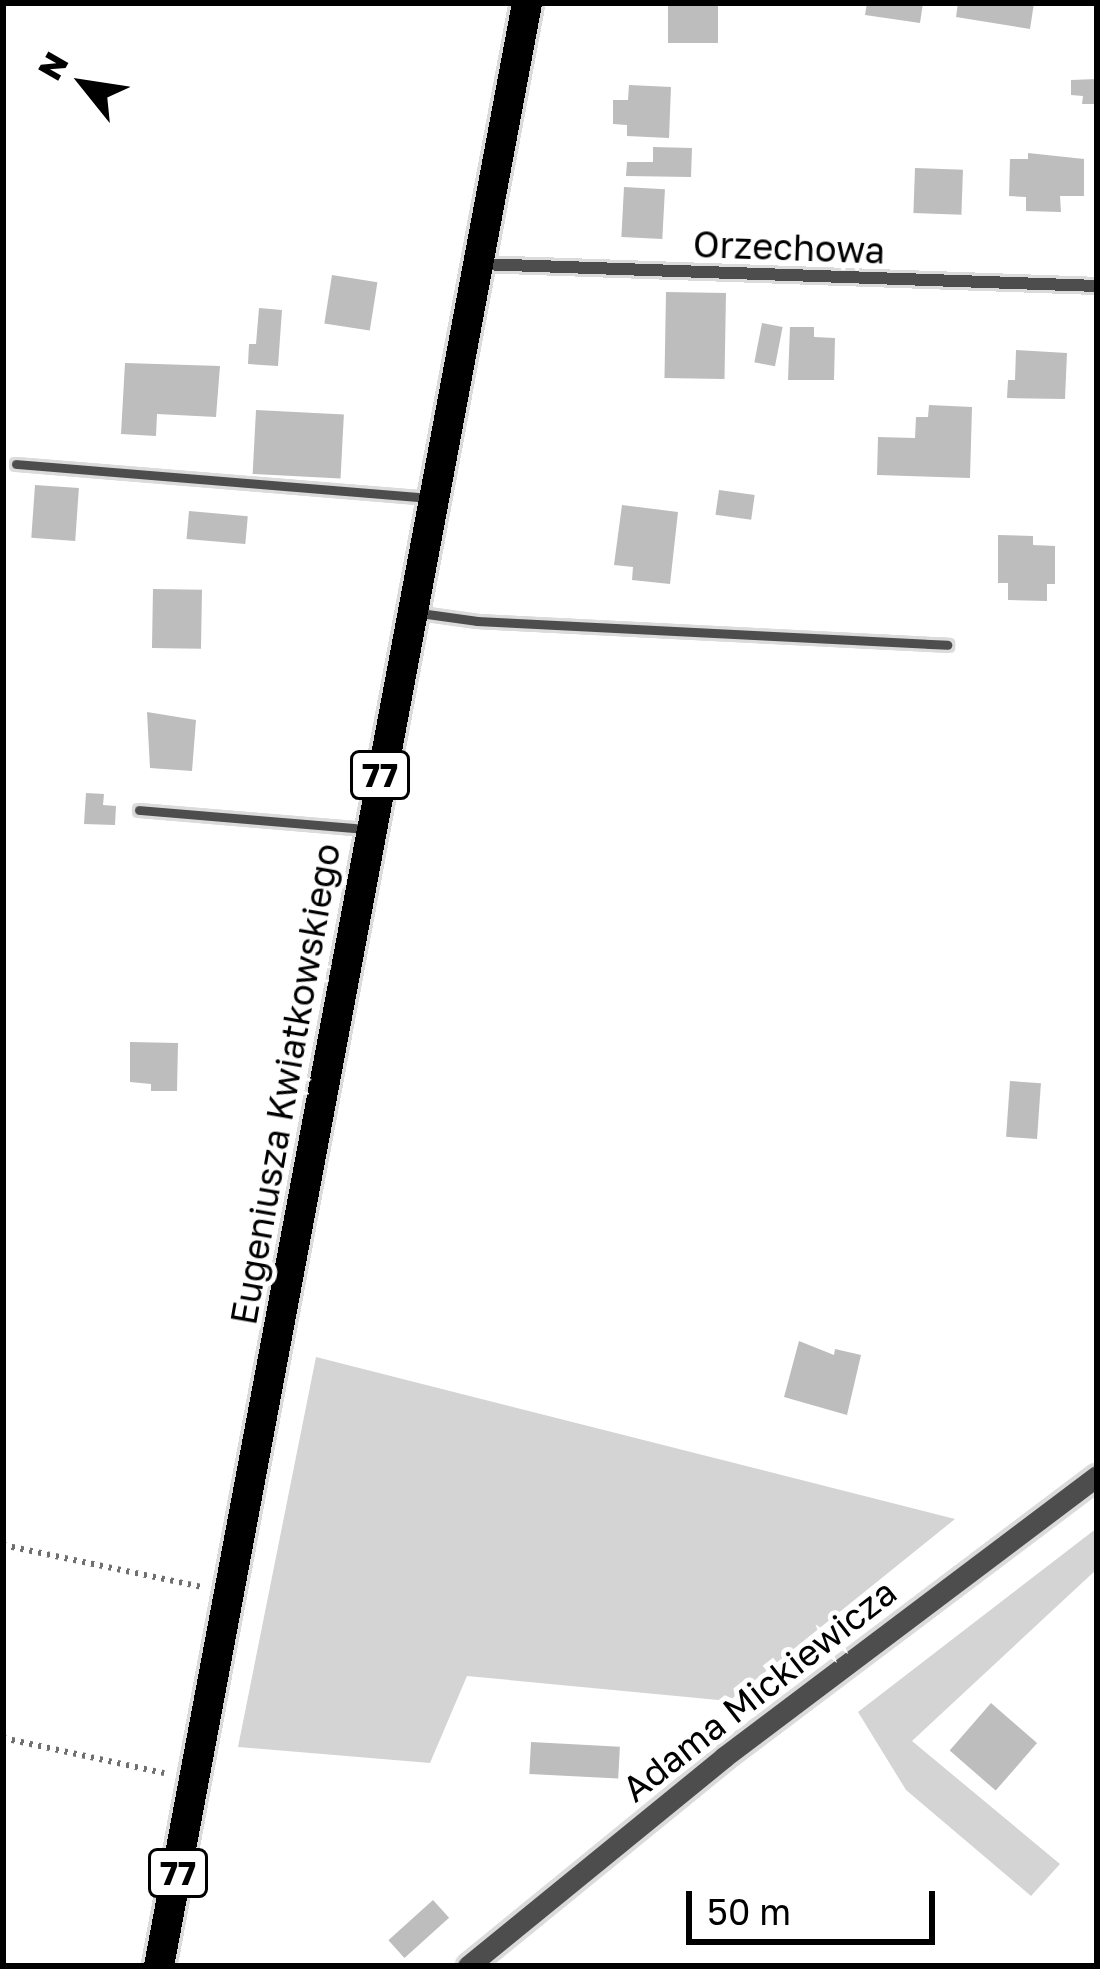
<!DOCTYPE html>
<style>
body{margin:0}
#map{position:relative;width:1100px;height:1969px;overflow:hidden;background:#fff;font-family:"Golos Text",sans-serif}
div>[style]{position:absolute}
[style*='--x']{left:calc(var(--x)*1px);top:calc(var(--y)*1px);width:calc(var(--w)*1px);rotate:calc(var(--a)*1deg)}
.green>*{inset:0;background:#d4d4d4}
.building>*{inset:0;background:#bdbdbd;transform-origin:0 0}
.path>*{height:6px;margin-top:-3px;transform-origin:0;background:repeating-linear-gradient(90deg,#6f6f6f 0 3px,transparent 0 9px)}
.roads{filter:drop-shadow(3px 0 #dbdbdb) drop-shadow(-3px 0 #dbdbdb) drop-shadow(0 3px #dbdbdb) drop-shadow(0 -3px #dbdbdb)}
.service>*{height:9px;margin:-4.5px;padding:0 4.5px;transform-origin:4.5px;border-radius:4.5px;background:#4d4d4d}
.minor>*{height:12px;margin:-6px;padding:0 6px;transform-origin:6px;border-radius:6px;background:#4d4d4d}
.tertiary>*{height:21px;margin:-10.5px;padding:0 10.5px;transform-origin:10.5px;border-radius:10.5px;background:#4d4d4d}
.primary>*{height:30px;margin:-15px;padding:0 15px;transform-origin:15px;border-radius:15px;background:#000}
span{translate:-50% -50%;white-space:nowrap;text-align:center;line-height:1.15;-webkit-text-stroke:10px #fff;paint-order:stroke}
.shield-label span{padding:3px 9px;background:#fff;border:3px solid;border-radius:9px;-webkit-text-stroke-width:0}
.shield-label{font-size:33px;color:#000;font-weight:700}
.street-label{font-size:36px;color:#000}
.frame{position:absolute;inset:0;border:6px solid #000;pointer-events:none}
.north{position:absolute;left:24px;top:24px;width:120px;height:120px;-webkit-text-stroke:9px #fff;paint-order:stroke;rotate:300deg;font-size:33px;font-weight:700;line-height:48px;text-align:center;color:#000}
.north::after{content:'';display:block;margin:auto;width:42px;height:54px;background:#000;clip-path:polygon(50% 0,100% 100%,50% 72%,0 100%)}
.scale{position:absolute;left:686px;top:1891px;width:249px;height:54px;box-sizing:border-box;border:6px solid #000;border-top:0;padding-left:15px;font-size:36px;line-height:42px;white-space:nowrap;color:#000;-webkit-text-stroke:9px #fff;paint-order:stroke}
</style>
<div id="map">
<div class="green">
<i style="clip-path:polygon(316px 1357px,955px 1519px,729px 1701px,467px 1676px,430px 1763px,238px 1747px)"></i>
<i style="clip-path:polygon(1097px 1528px,1097px 1569px,912px 1741px,1060px 1864px,1031px 1896px,906px 1790px,858px 1712px)"></i>
</div>
<div class="building">
<i style="left:668px;top:3px;width:50px;height:40px"></i>
<i style="clip-path:polygon(867px 3px,923px 3px,920px 23px,865px 15px)"></i>
<i style="clip-path:polygon(958px 3px,1034px 3px,1030px 29px,956px 17px)"></i>
<i style="clip-path:polygon(1097px 79px,1097px 104px,1082px 104px,1083px 96px,1071px 95px,1071px 80px)"></i>
<i style="clip-path:polygon(629px 85px,671px 87px,669px 138px,627px 136px,627px 125px,613px 124px,613px 100px,628px 100px)"></i>
<i style="clip-path:polygon(653px 147px,692px 148px,691px 177px,626px 176px,627px 162px,653px 162px)"></i>
<i style="clip-path:polygon(1028px 153px,1084px 159px,1084px 196px,1060px 196px,1061px 212px,1026px 211px,1026px 197px,1009px 196px,1010px 159px,1028px 159px)"></i>
<i style="left:915px;top:168px;width:48px;height:45px;rotate:2deg"></i>
<i style="left:624px;top:187px;width:41px;height:50px;rotate:3deg"></i>
<i style="left:332px;top:275px;width:46px;height:49px;rotate:9deg"></i>
<i style="left:666px;top:292px;width:60px;height:86px;rotate:1deg"></i>
<i style="clip-path:polygon(259px 308px,282px 310px,278px 366px,248px 364px,249px 344px,256px 344px)"></i>
<i style="left:762px;top:323px;width:21px;height:40px;rotate:11deg"></i>
<i style="clip-path:polygon(790px 327px,814px 327px,814px 337px,835px 338px,834px 380px,788px 380px)"></i>
<i style="clip-path:polygon(1016px 350px,1067px 353px,1065px 399px,1007px 398px,1008px 380px,1015px 380px)"></i>
<i style="clip-path:polygon(125px 363px,220px 366px,216px 417px,157px 414px,156px 436px,121px 434px)"></i>
<i style="clip-path:polygon(929px 405px,972px 407px,970px 478px,877px 475px,878px 437px,915px 438px,916px 417px,928px 417px)"></i>
<i style="left:256px;top:410px;width:88px;height:64px;rotate:3deg"></i>
<i style="left:35px;top:485px;width:44px;height:53px;rotate:4deg"></i>
<i style="left:719px;top:490px;width:36px;height:25px;rotate:8deg"></i>
<i style="clip-path:polygon(622px 505px,678px 512px,670px 584px,632px 580px,633px 567px,614px 565px)"></i>
<i style="left:189px;top:511px;width:59px;height:28px;rotate:5deg"></i>
<i style="clip-path:polygon(998px 535px,1033px 536px,1033px 545px,1055px 546px,1055px 584px,1047px 584px,1047px 601px,1008px 600px,1008px 583px,998px 583px)"></i>
<i style="left:153px;top:589px;width:49px;height:59px;rotate:1deg"></i>
<i style="clip-path:polygon(147px 712px,196px 720px,192px 771px,150px 768px)"></i>
<i style="clip-path:polygon(86px 793px,104px 794px,103px 805px,116px 806px,115px 825px,84px 824px)"></i>
<i style="clip-path:polygon(130px 1042px,178px 1043px,177px 1091px,151px 1091px,151px 1084px,130px 1082px)"></i>
<i style="left:1010px;top:1081px;width:31px;height:56px;rotate:4deg"></i>
<i style="clip-path:polygon(799px 1341px,834px 1355px,835px 1349px,861px 1355px,847px 1415px,784px 1397px)"></i>
<i style="left:991px;top:1703px;width:61px;height:63px;rotate:41deg"></i>
<i style="left:531px;top:1742px;width:89px;height:32px;rotate:3deg"></i>
<i style="left:433px;top:1900px;width:24px;height:60px;rotate:48deg"></i>
</div>
<div class="path">
<i style="--x:3;--y:1545;--w:204;--a:11.9"></i>
<i style="--x:3;--y:1738;--w:165;--a:12.3"></i>
</div>
<div class="roads">
<div class="service">
<i style="--x:16;--y:464;--w:414;--a:4.7"></i>
<i style="--x:420;--y:613;--w:58;--a:8"></i>
<i style="--x:477;--y:621;--w:471;--a:2.9"></i>
<i style="--x:139;--y:810;--w:229;--a:4.8"></i>
</div>
<div class="minor">
<i style="--x:480;--y:264;--w:617;--a:2.04"></i>
</div>
<div class="tertiary">
<i style="--x:468;--y:1966;--w:330;--a:-39.2"></i>
<i style="--x:724;--y:1757;--w:467;--a:-37"></i>
</div>
<div class="primary">
<i style="--x:159;--y:1966;--w:1997;--a:-79.38"></i>
</div>
</div>
<div class="shield-label">
<span style="left:380px;top:775px">77</span>
<span style="left:178px;top:1873px">77</span>
</div>
<div class="street-label">
<span style="left:789px;top:247px;rotate:2deg">Orzechowa</span>
<span style="left:285px;top:1084px;rotate:-80deg">Eugeniusza Kwiatkowskiego</span>
<span style="left:759px;top:1690px;rotate:-38deg">Adama Mickiewicza</span>
</div>
<div class="frame"></div>
<div class="north">N</div>
<div class="scale">50 m</div>
</div>
